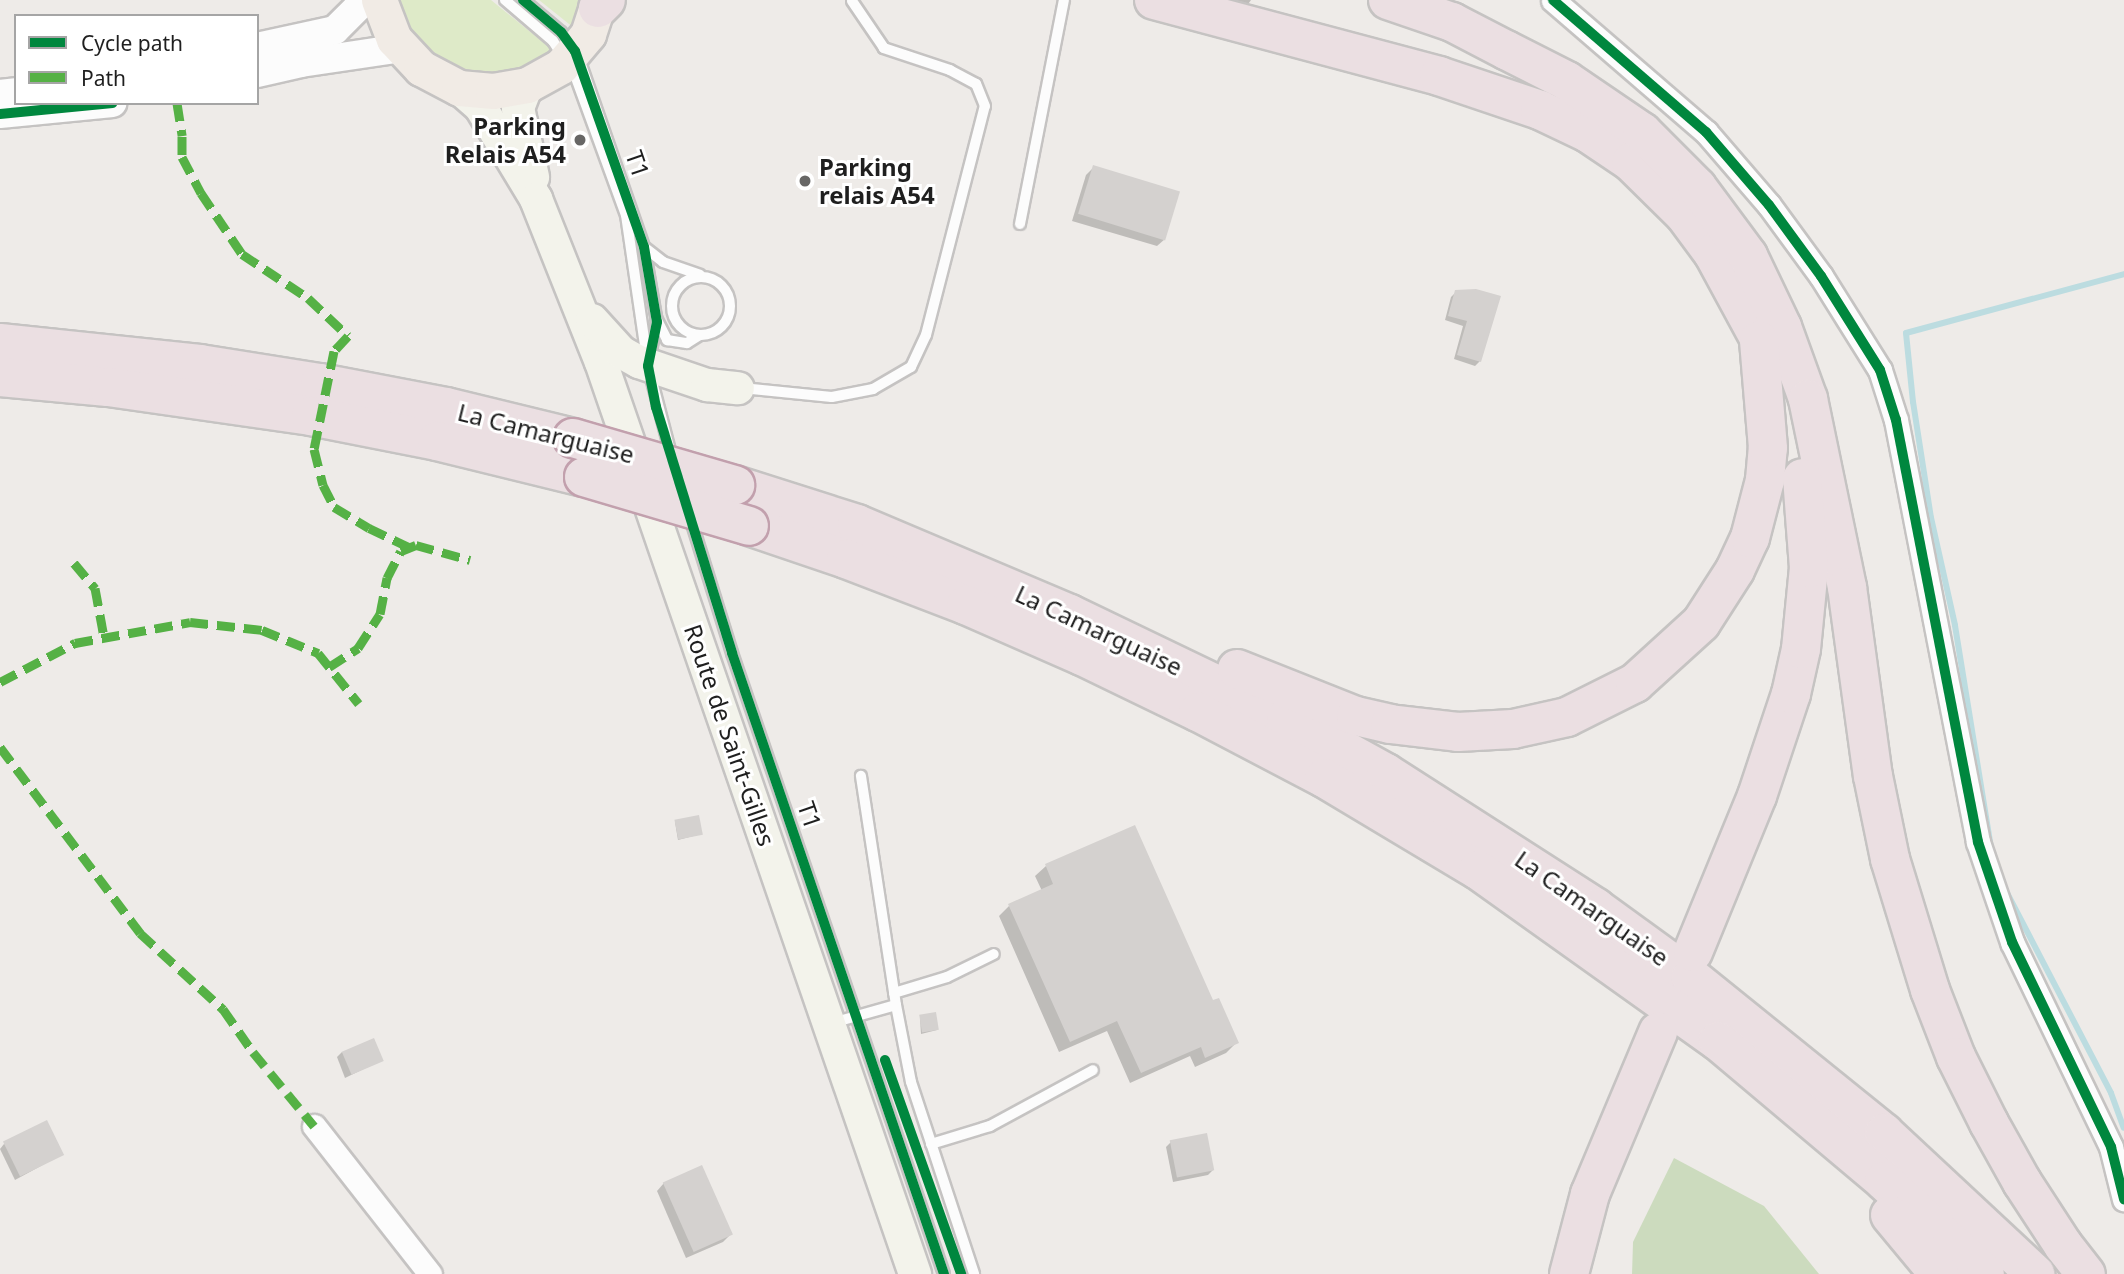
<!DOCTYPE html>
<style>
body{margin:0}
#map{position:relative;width:2124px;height:1274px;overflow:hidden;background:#eeebe8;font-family:"Noto Sans",sans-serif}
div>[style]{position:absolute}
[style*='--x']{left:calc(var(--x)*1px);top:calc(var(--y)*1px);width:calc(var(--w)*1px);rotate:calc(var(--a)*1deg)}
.grass>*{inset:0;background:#deeac8}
.forest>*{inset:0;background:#ccdbbe}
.shadow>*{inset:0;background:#0003}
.stream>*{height:6px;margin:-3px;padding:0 3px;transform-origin:3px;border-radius:3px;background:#bcdce0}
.building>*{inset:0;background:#d4d1cf;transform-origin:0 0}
.roads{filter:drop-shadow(2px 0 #c5c3c2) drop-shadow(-2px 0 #c5c3c2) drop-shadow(0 2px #c5c3c2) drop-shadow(0 -2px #c5c3c2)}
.service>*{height:10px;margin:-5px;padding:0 5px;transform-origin:5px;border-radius:5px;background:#fcfcfc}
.service>.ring{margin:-5px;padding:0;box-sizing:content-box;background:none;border:10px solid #fcfcfc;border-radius:50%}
.minor>*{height:23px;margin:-11.5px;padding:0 11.5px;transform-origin:11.5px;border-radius:11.5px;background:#fcfcfc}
.tertiary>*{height:28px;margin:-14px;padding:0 14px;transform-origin:14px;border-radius:14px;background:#fcfcfc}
.secondary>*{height:32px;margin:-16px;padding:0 16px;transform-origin:16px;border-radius:16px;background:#f3f3eb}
.primary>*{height:35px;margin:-17.5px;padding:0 17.5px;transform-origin:17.5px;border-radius:17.5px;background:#f1ebe5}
.motorway>*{height:38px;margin:-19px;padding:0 19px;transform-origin:19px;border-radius:19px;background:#ebdfe2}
.bridges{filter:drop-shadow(2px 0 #c2a0ad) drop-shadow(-2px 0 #c2a0ad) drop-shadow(0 2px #c2a0ad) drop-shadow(0 -2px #c2a0ad)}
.motorway-bridge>*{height:38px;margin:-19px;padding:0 19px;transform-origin:19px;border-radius:19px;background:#ebdfe2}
.quiet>*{height:9px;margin-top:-4.5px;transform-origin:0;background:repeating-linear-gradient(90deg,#55b145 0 18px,transparent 0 27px)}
.cycleway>*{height:10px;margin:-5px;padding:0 5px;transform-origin:5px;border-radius:5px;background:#00873e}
.dots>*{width:19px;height:19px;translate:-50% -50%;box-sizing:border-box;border:4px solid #fff;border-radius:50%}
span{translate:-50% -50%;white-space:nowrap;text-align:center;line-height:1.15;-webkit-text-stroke:6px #fff;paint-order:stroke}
.poi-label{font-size:24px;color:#1f1f1f;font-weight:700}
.right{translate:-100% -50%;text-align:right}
.left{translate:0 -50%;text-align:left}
.street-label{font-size:24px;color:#1f1f1f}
.legend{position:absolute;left:14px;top:14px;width:245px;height:91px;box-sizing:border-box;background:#fff;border:2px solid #a5a5a5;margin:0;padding:9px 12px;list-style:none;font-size:21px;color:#1f1f1f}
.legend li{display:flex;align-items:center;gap:14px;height:35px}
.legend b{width:35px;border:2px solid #a5a5a5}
</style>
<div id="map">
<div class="grass">
<i style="clip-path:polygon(393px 0,491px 0,555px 52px,529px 69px,499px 77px,468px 75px,415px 45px)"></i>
<i style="clip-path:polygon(539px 0,584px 0,574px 28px)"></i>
</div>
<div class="forest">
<i style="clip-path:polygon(1674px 1158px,1764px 1206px,1819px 1274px,1632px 1274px,1633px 1242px)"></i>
</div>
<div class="shadow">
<i style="clip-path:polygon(1222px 0,1251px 0,1246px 7px)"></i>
<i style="clip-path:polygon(1094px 167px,1165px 239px,1157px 246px,1072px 221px,1086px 175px)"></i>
<i style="clip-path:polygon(1476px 291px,1480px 361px,1475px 366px,1454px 359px,1463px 326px,1445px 320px,1451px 297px,1456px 292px)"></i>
<i style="clip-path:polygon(675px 822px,701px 834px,678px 840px)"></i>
<i style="clip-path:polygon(1134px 827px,1212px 1002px,1237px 1042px,1226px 1053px,1195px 1067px,1190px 1056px,1130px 1083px,1107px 1031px,1059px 1052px,999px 916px,1009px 906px,1042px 891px,1035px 876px,1046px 866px)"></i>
<i style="clip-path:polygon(920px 1017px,937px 1030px,921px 1034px)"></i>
<i style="clip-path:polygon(342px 1052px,382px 1060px,345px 1078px,337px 1057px)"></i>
<i style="clip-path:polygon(1171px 1142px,1213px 1170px,1208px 1175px,1173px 1182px,1166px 1147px)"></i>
<i style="clip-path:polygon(4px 1144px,61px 1155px,15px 1180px,0 1149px)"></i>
<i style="clip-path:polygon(664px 1183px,731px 1234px,723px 1242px,686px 1258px,657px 1191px)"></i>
</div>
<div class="stream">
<i style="--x:1992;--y:854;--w:232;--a:-99.2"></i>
<i style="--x:1955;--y:625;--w:110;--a:-102.6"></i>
<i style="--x:1931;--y:518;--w:117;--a:-98.8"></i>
<i style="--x:1913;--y:402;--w:69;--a:-95.8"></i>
<i style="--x:1906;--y:333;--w:226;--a:-15.1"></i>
<i style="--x:2007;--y:893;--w:225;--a:62.5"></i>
<i style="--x:2111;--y:1093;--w:37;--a:70"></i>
</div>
<div class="building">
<i style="left:1093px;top:165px;width:91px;height:51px;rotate:17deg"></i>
<i style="clip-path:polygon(1476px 289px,1501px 296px,1481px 362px,1457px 355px,1467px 321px,1448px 316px,1455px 290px)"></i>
<i style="left:699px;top:815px;width:20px;height:25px;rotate:79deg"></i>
<i style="clip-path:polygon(1135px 825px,1213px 1000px,1219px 998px,1239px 1043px,1205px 1058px,1201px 1047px,1141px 1073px,1117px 1021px,1070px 1042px,1008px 904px,1053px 884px,1045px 864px)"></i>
<i style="left:936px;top:1012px;width:18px;height:17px;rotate:81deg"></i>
<i style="left:374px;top:1038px;width:25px;height:35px;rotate:67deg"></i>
<i style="left:47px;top:1120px;width:39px;height:49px;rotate:64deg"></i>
<i style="left:1207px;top:1133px;width:38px;height:38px;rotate:79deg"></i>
<i style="left:702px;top:1165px;width:76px;height:43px;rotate:66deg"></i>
</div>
<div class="roads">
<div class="service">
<i style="--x:505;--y:0;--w:63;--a:40.5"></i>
<i style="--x:553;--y:41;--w:40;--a:57.1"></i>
<i style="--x:575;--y:75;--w:149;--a:70"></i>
<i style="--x:626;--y:215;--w:153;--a:81.7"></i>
<i style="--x:648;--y:366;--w:95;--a:75.4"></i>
<i style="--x:523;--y:0;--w:50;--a:40.1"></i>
<i style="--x:561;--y:32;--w:32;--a:56"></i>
<i style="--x:579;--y:59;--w:199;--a:70.9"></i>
<i style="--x:644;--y:247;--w:76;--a:80.2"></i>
<i style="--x:657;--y:322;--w:35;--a:102"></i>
<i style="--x:1020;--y:224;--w:228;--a:-78.9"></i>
<i style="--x:644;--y:247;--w:24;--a:38"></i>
<i style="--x:663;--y:262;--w:39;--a:19"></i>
<i class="ring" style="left:672px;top:277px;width:48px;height:48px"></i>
<i style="--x:656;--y:318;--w:25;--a:63"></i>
<i style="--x:667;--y:340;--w:20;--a:9"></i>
<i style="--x:687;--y:343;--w:15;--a:-32"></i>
<i style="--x:742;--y:388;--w:90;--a:5.7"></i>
<i style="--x:832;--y:397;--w:42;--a:-11"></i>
<i style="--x:873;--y:389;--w:44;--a:-30.1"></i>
<i style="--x:911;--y:367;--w:35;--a:-65"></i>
<i style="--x:926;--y:335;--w:236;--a:-75.6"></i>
<i style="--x:985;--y:106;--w:24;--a:-112"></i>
<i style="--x:976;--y:84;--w:30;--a:-152"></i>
<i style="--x:950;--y:70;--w:70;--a:-161.6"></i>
<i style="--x:884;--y:48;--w:57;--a:-124.2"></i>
<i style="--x:690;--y:517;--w:142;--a:72.8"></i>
<i style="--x:732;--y:653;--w:656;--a:71.15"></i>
<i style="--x:894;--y:993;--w:55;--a:-16.8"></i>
<i style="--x:947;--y:977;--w:52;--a:-26.1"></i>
<i style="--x:896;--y:1005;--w:78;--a:79"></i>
<i style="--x:911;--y:1082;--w:202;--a:71.8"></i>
<i style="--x:832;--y:1023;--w:66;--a:-15.7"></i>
<i style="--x:896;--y:1005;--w:232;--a:-98.7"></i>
<i style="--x:931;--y:1144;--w:62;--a:-17"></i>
<i style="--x:990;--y:1126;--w:117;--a:-28.5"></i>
</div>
<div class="minor">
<i style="--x:1553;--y:0;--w:202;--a:40.8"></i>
<i style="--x:1706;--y:132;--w:96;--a:49.2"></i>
<i style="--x:1769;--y:205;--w:88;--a:53.8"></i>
<i style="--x:1821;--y:276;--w:111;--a:57.9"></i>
<i style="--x:1880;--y:370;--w:52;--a:72.3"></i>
<i style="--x:1896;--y:420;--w:430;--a:79"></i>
<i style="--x:1978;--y:842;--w:106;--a:71.2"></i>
<i style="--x:2012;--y:942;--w:228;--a:64.2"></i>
<i style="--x:2111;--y:1147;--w:54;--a:76"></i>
<i style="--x:314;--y:1126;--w:188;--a:51.9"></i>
</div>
<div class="tertiary">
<i style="--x:257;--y:47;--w:80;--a:-12.3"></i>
<i style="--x:335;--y:30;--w:42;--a:-45"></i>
<i style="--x:257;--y:73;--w:45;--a:-12.8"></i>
<i style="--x:301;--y:63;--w:101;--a:-8.5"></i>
<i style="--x:0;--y:94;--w:16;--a:-7"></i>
<i style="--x:0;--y:114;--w:113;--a:-5.6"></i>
</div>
<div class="secondary">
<i style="--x:527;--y:85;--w:25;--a:111"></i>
<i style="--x:518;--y:108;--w:71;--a:77.7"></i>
<i style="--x:459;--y:88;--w:28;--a:41"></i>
<i style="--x:480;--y:106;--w:109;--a:58.9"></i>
<i style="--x:536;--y:199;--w:175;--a:68.3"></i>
<i style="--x:601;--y:362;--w:965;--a:71"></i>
<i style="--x:592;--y:320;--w:43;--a:47.8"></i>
<i style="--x:621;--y:352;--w:21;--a:29"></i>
<i style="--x:639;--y:362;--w:72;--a:18.7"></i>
<i style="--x:707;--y:385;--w:31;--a:6"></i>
</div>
<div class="primary">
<i style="--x:379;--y:0;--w:42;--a:69"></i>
<i style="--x:394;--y:39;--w:40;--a:47"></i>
<i style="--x:421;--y:68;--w:43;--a:27.8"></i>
<i style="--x:459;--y:88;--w:34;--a:5"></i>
<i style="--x:493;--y:91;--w:35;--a:-10"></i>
<i style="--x:527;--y:85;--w:39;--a:-29"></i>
<i style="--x:561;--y:66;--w:42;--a:-49.8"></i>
<i style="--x:588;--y:34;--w:36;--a:-72"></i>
</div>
<div class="motorway">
<i style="--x:1154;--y:0;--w:295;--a:14.9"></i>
<i style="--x:1439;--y:76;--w:107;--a:18.6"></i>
<i style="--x:1540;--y:110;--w:53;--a:25.6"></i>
<i style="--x:1588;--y:133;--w:52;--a:34"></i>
<i style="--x:1631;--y:162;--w:74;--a:44.5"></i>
<i style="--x:1684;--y:214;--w:49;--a:53.4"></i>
<i style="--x:1713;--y:253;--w:92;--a:61.5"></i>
<i style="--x:1388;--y:0;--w:68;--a:19"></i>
<i style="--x:1452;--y:22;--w:61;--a:27.4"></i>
<i style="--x:1506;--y:50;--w:68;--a:26.9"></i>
<i style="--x:1567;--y:81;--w:91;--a:34.2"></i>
<i style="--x:1642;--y:132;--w:78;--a:45"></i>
<i style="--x:1697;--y:187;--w:86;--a:53.5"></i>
<i style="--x:1748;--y:256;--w:79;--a:64.4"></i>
<i style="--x:1782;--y:327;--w:77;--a:70.1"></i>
<i style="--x:1808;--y:399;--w:192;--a:78.3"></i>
<i style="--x:1847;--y:587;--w:191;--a:82.2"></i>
<i style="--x:1873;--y:776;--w:85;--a:78.4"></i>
<i style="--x:1890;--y:859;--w:137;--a:73"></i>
<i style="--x:1930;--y:990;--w:72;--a:68.8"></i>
<i style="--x:1956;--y:1057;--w:74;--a:63.4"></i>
<i style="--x:1989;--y:1123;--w:68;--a:60.8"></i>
<i style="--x:2022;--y:1182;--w:75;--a:56.9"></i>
<i style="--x:2063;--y:1245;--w:37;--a:52"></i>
<i style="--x:598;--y:8;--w:11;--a:-45"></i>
<i style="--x:0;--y:343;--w:201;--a:6"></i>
<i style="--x:200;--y:364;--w:121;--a:9"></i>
<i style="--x:320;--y:383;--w:128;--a:10.8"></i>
<i style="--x:446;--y:407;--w:131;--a:13.7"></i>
<i style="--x:0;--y:377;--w:108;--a:5.3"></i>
<i style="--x:108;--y:387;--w:205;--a:8.1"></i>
<i style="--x:311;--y:416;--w:128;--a:11.2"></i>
<i style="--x:437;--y:441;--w:151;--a:13.8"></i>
<i style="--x:735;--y:485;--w:128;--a:17.7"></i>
<i style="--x:857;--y:524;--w:231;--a:22.9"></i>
<i style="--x:1070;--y:614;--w:240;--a:25.7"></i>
<i style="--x:1286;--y:718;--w:114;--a:28.8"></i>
<i style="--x:1386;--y:773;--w:250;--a:32.7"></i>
<i style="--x:1596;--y:908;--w:117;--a:36"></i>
<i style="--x:1691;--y:977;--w:248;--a:38.9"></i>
<i style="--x:1884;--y:1133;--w:207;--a:43"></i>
<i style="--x:749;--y:526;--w:102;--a:18.8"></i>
<i style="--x:846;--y:559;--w:129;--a:21"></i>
<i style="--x:966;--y:605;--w:127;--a:23.7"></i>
<i style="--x:1082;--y:656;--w:129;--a:25.8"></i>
<i style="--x:1198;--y:712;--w:142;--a:27.6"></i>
<i style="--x:1324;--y:778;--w:179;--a:30.9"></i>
<i style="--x:1478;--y:870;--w:295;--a:35.5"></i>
<i style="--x:1718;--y:1041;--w:217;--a:40.1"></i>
<i style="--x:1884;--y:1181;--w:137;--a:42.6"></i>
<i style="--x:1237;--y:669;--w:128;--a:21.6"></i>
<i style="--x:1356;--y:716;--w:35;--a:13"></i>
<i style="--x:1390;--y:724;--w:68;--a:6.7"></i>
<i style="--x:1458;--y:732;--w:55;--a:-3.1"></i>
<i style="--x:1513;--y:729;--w:55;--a:-12.5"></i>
<i style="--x:1567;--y:717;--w:76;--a:-26.6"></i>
<i style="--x:1635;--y:683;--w:89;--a:-42.3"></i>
<i style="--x:1701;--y:623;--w:63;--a:-57.3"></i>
<i style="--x:1735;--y:570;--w:35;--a:-65"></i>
<i style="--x:1750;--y:538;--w:60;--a:-75.5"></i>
<i style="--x:1765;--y:480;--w:32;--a:-85"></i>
<i style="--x:1768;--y:448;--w:108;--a:-94.8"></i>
<i style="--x:1693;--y:952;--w:169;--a:-67.7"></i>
<i style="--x:1757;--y:796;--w:108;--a:-71.6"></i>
<i style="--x:1791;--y:694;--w:46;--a:-77.5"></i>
<i style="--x:1801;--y:649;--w:81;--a:-84.4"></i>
<i style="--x:1809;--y:568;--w:90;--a:-94.4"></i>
<i style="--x:1890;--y:1215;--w:77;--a:50.3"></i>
<i style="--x:1569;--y:1274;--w:83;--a:-75.3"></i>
<i style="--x:1590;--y:1194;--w:176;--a:-67.2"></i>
</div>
</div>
<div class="bridges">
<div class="motorway-bridge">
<i style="--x:573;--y:438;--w:169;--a:16.2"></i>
<i style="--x:584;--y:477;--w:172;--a:16.5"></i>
</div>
</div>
<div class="quiet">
<i style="--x:177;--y:103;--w:33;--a:81"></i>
<i style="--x:182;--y:136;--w:21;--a:90"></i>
<i style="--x:182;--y:157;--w:41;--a:62.2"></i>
<i style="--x:201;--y:193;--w:73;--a:56.1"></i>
<i style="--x:242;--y:254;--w:79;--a:33.7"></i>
<i style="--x:308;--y:298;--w:55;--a:43.5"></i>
<i style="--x:348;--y:336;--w:21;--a:133"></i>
<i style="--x:334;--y:351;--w:100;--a:101.5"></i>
<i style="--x:314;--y:449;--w:37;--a:76"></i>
<i style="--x:323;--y:485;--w:25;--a:63"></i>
<i style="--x:334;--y:507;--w:41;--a:31"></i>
<i style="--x:369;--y:528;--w:47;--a:25.5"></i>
<i style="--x:74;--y:563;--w:33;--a:50"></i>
<i style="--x:95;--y:588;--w:50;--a:79.6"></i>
<i style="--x:329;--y:667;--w:35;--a:-33"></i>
<i style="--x:358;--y:648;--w:40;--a:-57.1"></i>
<i style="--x:380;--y:614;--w:37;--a:-79"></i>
<i style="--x:387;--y:578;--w:30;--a:-63"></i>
<i style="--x:401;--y:551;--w:16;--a:-22"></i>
<i style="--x:416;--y:545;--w:56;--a:15.5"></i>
<i style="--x:0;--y:682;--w:85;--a:-27.5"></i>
<i style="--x:75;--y:643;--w:117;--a:-10.3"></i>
<i style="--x:190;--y:622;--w:72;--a:6.3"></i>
<i style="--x:262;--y:630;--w:61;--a:22.3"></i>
<i style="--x:318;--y:653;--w:65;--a:51.2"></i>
<i style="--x:0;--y:747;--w:233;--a:53"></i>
<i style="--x:140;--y:933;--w:113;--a:42.5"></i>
<i style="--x:223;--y:1009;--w:52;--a:55.1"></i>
<i style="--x:253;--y:1052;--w:96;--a:50.5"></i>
</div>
<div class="cycleway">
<i style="--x:523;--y:0;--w:50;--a:40.1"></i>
<i style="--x:561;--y:32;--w:24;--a:54"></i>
<i style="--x:575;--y:51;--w:208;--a:70.6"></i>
<i style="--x:644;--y:247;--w:76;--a:80.2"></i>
<i style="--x:657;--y:322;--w:45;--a:101.6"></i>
<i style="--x:648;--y:366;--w:42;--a:79"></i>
<i style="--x:656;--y:407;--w:257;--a:72.8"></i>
<i style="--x:732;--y:653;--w:656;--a:71.15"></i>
<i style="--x:1553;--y:0;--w:202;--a:40.8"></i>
<i style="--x:1706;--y:132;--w:96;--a:49.2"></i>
<i style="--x:1769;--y:205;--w:88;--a:53.8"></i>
<i style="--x:1821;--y:276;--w:111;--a:57.9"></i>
<i style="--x:1880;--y:370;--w:52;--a:72.3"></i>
<i style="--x:1896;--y:420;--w:430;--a:79"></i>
<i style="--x:1978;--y:842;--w:106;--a:71.2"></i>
<i style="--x:2012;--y:942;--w:228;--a:64.2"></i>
<i style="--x:2111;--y:1147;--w:54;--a:76"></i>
<i style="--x:0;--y:114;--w:113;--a:-5.6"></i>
<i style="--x:885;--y:1060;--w:227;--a:70.4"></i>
</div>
<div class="dots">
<i style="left:580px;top:140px;background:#676665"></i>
<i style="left:805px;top:181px;background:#676665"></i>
</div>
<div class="poi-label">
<span class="right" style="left:566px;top:140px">Parking<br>Relais A54</span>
<span class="left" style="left:819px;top:181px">Parking<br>relais A54</span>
</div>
<div class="street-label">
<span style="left:638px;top:164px;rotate:71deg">T1</span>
<span style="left:546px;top:433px;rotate:14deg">La Camarguaise</span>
<span style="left:1099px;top:630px;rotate:25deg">La Camarguaise</span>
<span style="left:730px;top:735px;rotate:71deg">Route de Saint-Gilles</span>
<span style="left:810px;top:815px;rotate:71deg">T1</span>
<span style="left:1592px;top:908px;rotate:35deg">La Camarguaise</span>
</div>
<ul class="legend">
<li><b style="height:9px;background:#00873e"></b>Cycle path</li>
<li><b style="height:9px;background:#55b145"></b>Path</li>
</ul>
</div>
